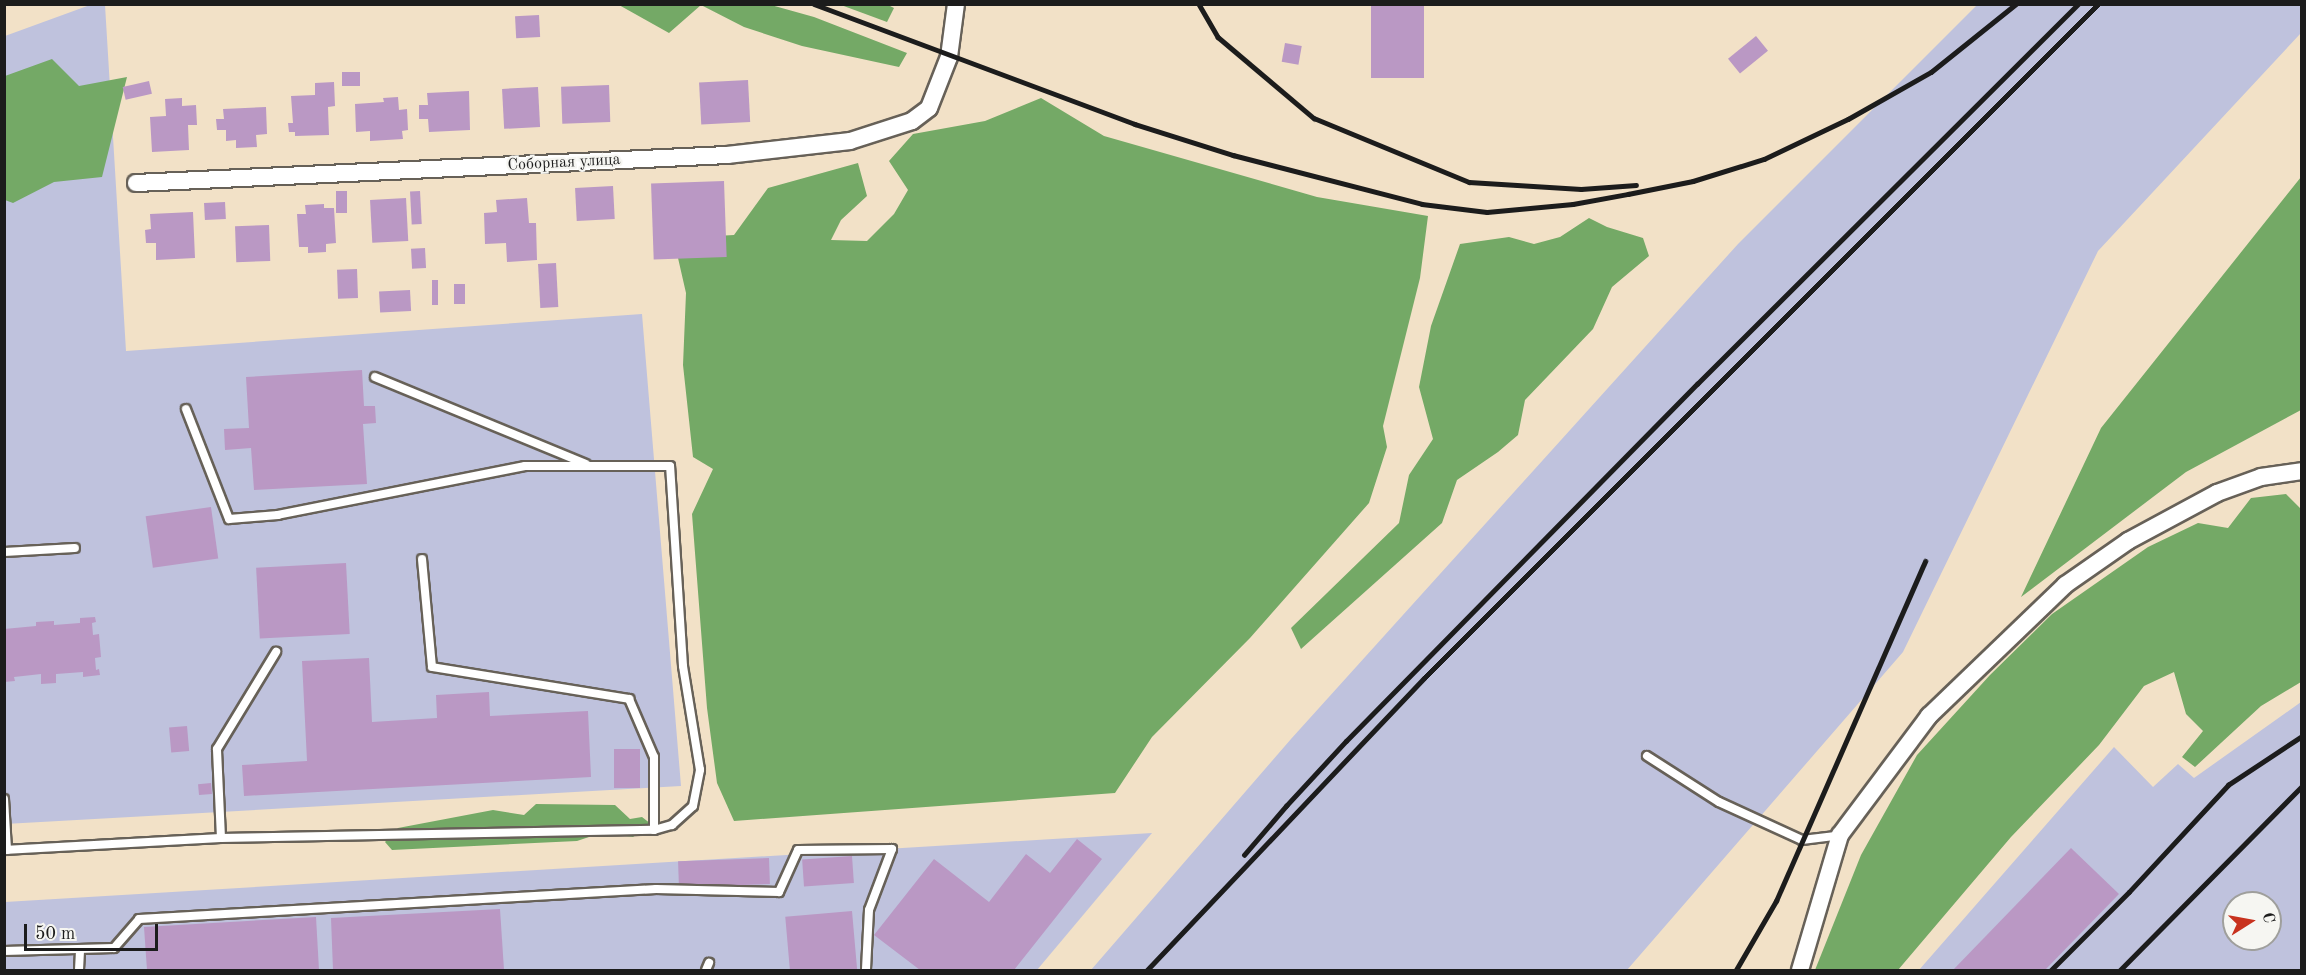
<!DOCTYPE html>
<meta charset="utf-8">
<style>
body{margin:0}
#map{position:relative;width:2306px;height:975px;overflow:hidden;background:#f2e1c7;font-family:"Old Standard TT",serif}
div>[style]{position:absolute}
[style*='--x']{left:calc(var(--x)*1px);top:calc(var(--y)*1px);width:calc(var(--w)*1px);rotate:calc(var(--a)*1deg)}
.industrial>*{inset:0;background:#bfc2dd}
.forest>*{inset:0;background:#74a966}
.building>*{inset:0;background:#ba98c4;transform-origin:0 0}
.roads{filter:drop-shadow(2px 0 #676158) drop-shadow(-2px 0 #676158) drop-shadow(0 2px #676158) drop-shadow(0 -2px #676158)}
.lane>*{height:8px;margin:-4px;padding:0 4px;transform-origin:4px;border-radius:4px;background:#fff}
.street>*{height:16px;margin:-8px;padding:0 8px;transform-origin:8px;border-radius:8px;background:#fff}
.rail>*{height:4.5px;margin:-2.25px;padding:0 2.25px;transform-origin:2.25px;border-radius:2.25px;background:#1c1c1c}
span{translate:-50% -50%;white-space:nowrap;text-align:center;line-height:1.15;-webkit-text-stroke:4.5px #f6f6f2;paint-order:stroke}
.street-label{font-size:16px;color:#1c1c1c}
.frame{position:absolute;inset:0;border:6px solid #1c1c1c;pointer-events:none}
.north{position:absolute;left:2222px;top:891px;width:60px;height:60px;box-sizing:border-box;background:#f6f6f2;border:2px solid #9f9f9c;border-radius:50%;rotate:79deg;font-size:16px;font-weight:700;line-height:24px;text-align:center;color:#1c1c1c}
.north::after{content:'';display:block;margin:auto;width:21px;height:27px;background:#c8321e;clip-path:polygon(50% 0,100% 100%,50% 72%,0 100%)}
.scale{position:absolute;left:24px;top:924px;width:134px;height:27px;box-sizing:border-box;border:3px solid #1c1c1c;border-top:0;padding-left:8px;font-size:18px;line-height:21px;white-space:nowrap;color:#1c1c1c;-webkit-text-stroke:4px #f6f6f2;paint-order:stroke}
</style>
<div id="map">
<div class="industrial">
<i style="clip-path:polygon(90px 5px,105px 5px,126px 351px,642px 314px,681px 786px,5px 824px,5px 36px)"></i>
<i style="clip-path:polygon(1977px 5px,2301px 5px,2301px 33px,2098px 251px,1903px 652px,1627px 970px,1091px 970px,1291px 739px,1738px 244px)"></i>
<i style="clip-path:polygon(evenodd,2301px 702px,2301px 970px,1919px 970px,2114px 747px,2153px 787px,2178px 764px,2194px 778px,2301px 702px,2234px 903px,2270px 903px,2270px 939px,2234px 939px,2234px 903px)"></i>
<i style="clip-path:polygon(1152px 833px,1037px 970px,5px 970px,5px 902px)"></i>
</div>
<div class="forest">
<i style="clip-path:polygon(619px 5px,771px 5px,814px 17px,907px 53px,899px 67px,802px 46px,744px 27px,701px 5px,669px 33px)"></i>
<i style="clip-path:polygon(841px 5px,888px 5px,894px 8px,887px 22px)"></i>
<i style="clip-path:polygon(52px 59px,79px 86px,127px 77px,102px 177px,54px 182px,13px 203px,5px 200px,5px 76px)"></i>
<i style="clip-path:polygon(1041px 98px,1104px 136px,1317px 197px,1428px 216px,1420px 278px,1383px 426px,1387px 447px,1369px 503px,1250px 638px,1152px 737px,1115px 793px,734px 821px,717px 783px,707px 708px,692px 514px,713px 469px,693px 457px,683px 365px,686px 293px,678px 258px,697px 237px,734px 235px,768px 188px,858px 163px,867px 196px,841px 220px,831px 240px,867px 241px,894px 214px,908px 190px,889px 161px,913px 134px,985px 121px)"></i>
<i style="clip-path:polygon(2301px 177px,2301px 410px,2186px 472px,2021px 597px,2101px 428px)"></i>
<i style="clip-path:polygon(1589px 218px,1607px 227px,1643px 238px,1649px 256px,1612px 287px,1593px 329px,1525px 400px,1518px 435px,1498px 452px,1457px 480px,1442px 523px,1301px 649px,1291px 628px,1399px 523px,1409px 475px,1433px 439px,1419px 387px,1431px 326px,1460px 244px,1509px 237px,1534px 244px,1560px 237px)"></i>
<i style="clip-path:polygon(2286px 494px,2301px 509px,2301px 682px,2261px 706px,2195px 767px,2182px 757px,2203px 731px,2186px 714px,2174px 672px,2144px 686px,2099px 745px,2011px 837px,1898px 970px,1815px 970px,1861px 855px,1917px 755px,1990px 675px,2052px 614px,2148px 547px,2198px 523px,2228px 528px,2251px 498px)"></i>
<i style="clip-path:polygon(536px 804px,615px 805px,630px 819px,642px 817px,651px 824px,633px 837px,601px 833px,577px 841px,392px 850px,385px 842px,398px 828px,493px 810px,524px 815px)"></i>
</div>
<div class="building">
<i style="left:1371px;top:4px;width:53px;height:74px"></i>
<i style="left:539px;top:15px;width:22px;height:24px;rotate:87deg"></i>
<i style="left:1756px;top:36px;width:19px;height:36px;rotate:51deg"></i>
<i style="left:1285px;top:43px;width:17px;height:19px;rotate:10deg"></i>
<i style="left:360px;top:72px;width:14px;height:18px;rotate:90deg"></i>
<i style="left:748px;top:80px;width:42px;height:49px;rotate:87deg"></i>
<i style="left:149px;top:81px;width:13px;height:27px;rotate:77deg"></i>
<i style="clip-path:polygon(334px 82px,335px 106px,328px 107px,329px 135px,295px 136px,295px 132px,289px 132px,288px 123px,293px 123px,291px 96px,315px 95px,315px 83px)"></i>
<i style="left:609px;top:85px;width:37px;height:48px;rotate:88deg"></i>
<i style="left:538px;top:87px;width:40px;height:36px;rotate:87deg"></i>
<i style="clip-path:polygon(469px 91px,470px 130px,429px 132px,428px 119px,419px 119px,419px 105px,428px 105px,427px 93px)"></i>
<i style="clip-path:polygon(398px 97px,399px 110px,407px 109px,408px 130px,402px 131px,403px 139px,370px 141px,370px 131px,356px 132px,355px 104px,384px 102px,383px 98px)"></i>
<i style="clip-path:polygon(182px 98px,182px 106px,196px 105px,197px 125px,188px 125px,189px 150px,152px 152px,150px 117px,166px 116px,165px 99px)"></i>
<i style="clip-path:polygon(266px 107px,267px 134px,256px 135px,257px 147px,236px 148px,236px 140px,226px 141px,226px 130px,217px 130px,216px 119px,224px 119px,223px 109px)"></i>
<i style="left:724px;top:181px;width:76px;height:73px;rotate:88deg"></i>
<i style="left:613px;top:186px;width:33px;height:38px;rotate:87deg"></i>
<i style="left:336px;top:191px;width:11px;height:22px"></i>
<i style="left:420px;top:191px;width:33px;height:10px;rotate:87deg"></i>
<i style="left:406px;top:198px;width:43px;height:36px;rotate:87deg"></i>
<i style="clip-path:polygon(527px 198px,529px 223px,536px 223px,537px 260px,507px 262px,506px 243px,485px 244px,484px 213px,497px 212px,496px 200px)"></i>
<i style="left:225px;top:202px;width:17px;height:21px;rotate:87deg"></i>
<i style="clip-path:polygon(324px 204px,324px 208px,334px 208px,336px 243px,326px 244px,326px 252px,308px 253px,308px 247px,299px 247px,297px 214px,306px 214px,305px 205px)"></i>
<i style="clip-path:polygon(193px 212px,195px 258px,156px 260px,156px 243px,146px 243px,145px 230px,151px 229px,150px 214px)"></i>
<i style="left:269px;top:225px;width:36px;height:34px;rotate:88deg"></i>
<i style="left:425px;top:248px;width:20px;height:14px;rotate:87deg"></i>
<i style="left:556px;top:263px;width:44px;height:18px;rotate:87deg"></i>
<i style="left:357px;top:269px;width:29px;height:20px;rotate:88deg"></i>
<i style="left:432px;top:280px;width:6px;height:25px"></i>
<i style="left:454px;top:284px;width:11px;height:20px"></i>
<i style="left:410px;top:290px;width:21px;height:31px;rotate:87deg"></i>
<i style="clip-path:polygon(362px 370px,364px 406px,375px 406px,376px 423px,363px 424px,367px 484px,254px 490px,251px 448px,225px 450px,224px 429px,249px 428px,246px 377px)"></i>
<i style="left:211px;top:507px;width:52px;height:66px;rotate:82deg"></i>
<i style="left:346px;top:563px;width:71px;height:90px;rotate:87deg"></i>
<i style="clip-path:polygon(95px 617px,96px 622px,92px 623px,93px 635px,99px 634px,101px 657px,95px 658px,96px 670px,99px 669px,100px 675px,83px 677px,83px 672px,56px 674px,56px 683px,41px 684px,41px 674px,14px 677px,15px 681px,4px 682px,4px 629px,36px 626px,36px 622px,54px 621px,54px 625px,80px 623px,80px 618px)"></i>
<i style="clip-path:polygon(369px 658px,372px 722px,437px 718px,436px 695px,489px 692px,490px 716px,588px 711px,591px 777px,244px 796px,242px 765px,307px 761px,302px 661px)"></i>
<i style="left:187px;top:726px;width:25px;height:18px;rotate:85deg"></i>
<i style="left:614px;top:749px;width:26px;height:39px"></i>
<i style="left:211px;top:783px;width:11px;height:13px;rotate:85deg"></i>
<i style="clip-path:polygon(1077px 839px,1102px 859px,1014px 970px,920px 970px,874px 935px,934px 859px,989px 902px,1026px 854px,1050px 873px)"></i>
<i style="clip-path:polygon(2071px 848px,2119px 894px,2045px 970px,1953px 970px)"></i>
<i style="left:852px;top:856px;width:27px;height:50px;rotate:86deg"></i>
<i style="left:769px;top:858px;width:26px;height:91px;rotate:88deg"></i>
<i style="clip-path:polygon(500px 909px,504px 970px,333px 970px,331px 918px)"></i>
<i style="left:852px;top:911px;width:59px;height:67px;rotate:85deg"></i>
<i style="clip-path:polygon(316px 917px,319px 970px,147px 970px,144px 927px)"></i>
</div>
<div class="roads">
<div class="lane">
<i style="--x:375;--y:377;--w:228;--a:22.4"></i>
<i style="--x:4;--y:552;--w:71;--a:-3.2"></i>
<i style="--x:422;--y:559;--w:108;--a:84.7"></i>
<i style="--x:432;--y:667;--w:200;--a:9.2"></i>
<i style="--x:629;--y:699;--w:63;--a:66.7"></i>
<i style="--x:654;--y:757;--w:73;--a:90"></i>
<i style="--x:1647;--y:756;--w:85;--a:32.6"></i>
<i style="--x:1719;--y:802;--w:91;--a:24.6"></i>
<i style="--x:1802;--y:840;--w:38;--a:-7"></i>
<i style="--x:4;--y:799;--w:51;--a:86.6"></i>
<i style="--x:221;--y:838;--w:89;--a:-92.6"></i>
<i style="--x:217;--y:749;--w:114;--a:-58.7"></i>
<i style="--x:4;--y:850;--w:217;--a:-3.2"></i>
<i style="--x:221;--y:838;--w:433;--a:-1.1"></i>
<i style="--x:654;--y:830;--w:19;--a:-16"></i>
<i style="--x:672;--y:825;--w:28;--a:-42"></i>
<i style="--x:693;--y:806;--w:37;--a:-79"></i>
<i style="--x:700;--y:770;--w:105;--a:-99.3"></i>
<i style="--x:683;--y:666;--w:200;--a:-93.7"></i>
<i style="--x:670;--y:466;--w:145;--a:180"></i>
<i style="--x:525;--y:466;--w:252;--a:168.8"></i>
<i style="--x:278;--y:515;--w:49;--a:175.3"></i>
<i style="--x:229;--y:519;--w:118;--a:-111.4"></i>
<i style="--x:4;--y:951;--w:110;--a:-1.6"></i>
<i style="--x:114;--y:948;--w:38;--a:-49"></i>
<i style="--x:139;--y:919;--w:518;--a:-3.32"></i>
<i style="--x:656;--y:889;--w:123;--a:1.4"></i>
<i style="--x:779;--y:892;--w:46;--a:-65.7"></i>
<i style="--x:798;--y:850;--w:94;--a:-0.6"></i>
<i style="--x:892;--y:849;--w:65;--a:110.7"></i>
<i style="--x:869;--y:910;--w:60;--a:92.9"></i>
<i style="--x:79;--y:970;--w:21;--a:-87"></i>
<i style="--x:706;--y:970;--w:8;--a:-67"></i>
</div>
<div class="street">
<i style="--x:136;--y:183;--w:592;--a:-2.71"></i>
<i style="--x:727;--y:155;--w:124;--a:-6.5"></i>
<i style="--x:850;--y:141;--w:65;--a:-17.9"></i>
<i style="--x:912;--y:121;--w:21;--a:-37"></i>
<i style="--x:929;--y:108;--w:55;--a:-68.6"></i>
<i style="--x:949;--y:57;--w:53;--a:-82.5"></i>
<i style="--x:1800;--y:970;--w:141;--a:-73.5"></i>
<i style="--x:1840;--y:835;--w:149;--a:-53.2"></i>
<i style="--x:1929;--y:716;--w:189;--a:-43.9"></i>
<i style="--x:2065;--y:585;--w:77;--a:-34.9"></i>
<i style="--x:2128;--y:541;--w:101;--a:-28.3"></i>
<i style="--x:2217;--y:493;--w:47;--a:-20"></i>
<i style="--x:2261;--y:477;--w:41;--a:-8.3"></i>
</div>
</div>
<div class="rail">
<i style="--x:814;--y:4;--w:343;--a:20.5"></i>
<i style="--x:1135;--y:124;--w:103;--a:17.6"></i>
<i style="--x:1233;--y:155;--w:195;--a:14.5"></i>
<i style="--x:1422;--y:204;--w:65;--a:7"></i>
<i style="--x:1487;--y:212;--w:86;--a:-5.3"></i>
<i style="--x:1573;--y:204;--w:56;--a:-10.3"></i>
<i style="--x:1628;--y:194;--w:66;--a:-11.3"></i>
<i style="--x:1693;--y:181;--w:74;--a:-17.2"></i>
<i style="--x:1764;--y:159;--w:93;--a:-25.5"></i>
<i style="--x:1848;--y:119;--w:95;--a:-29.5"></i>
<i style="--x:1931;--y:72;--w:109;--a:-38.7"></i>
<i style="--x:1199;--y:4;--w:38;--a:60"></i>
<i style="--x:1218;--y:37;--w:126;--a:40.2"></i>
<i style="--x:1314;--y:118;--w:168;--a:22.4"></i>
<i style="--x:1469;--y:182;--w:112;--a:3.6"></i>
<i style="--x:1581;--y:189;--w:55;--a:-4.2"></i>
<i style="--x:1244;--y:855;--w:65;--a:-49.4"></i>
<i style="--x:1286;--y:806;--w:88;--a:-47.3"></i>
<i style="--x:1346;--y:741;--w:501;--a:-45.49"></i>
<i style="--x:1697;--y:384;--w:538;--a:-44.92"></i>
<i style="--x:1147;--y:970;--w:402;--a:-46.5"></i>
<i style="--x:1424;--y:678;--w:953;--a:-45"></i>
<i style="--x:1736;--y:970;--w:80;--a:-59.9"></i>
<i style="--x:1776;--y:901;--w:371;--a:-66.3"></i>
<i style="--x:2051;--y:970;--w:110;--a:-45"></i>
<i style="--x:2129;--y:892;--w:146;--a:-47.2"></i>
<i style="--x:2228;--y:785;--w:89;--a:-33.5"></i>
<i style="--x:2120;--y:970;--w:259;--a:-45.3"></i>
</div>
<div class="street-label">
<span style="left:564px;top:163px;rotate:-3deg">Соборная улица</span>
</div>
<div class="frame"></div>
<div class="north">С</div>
<div class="scale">50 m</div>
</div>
